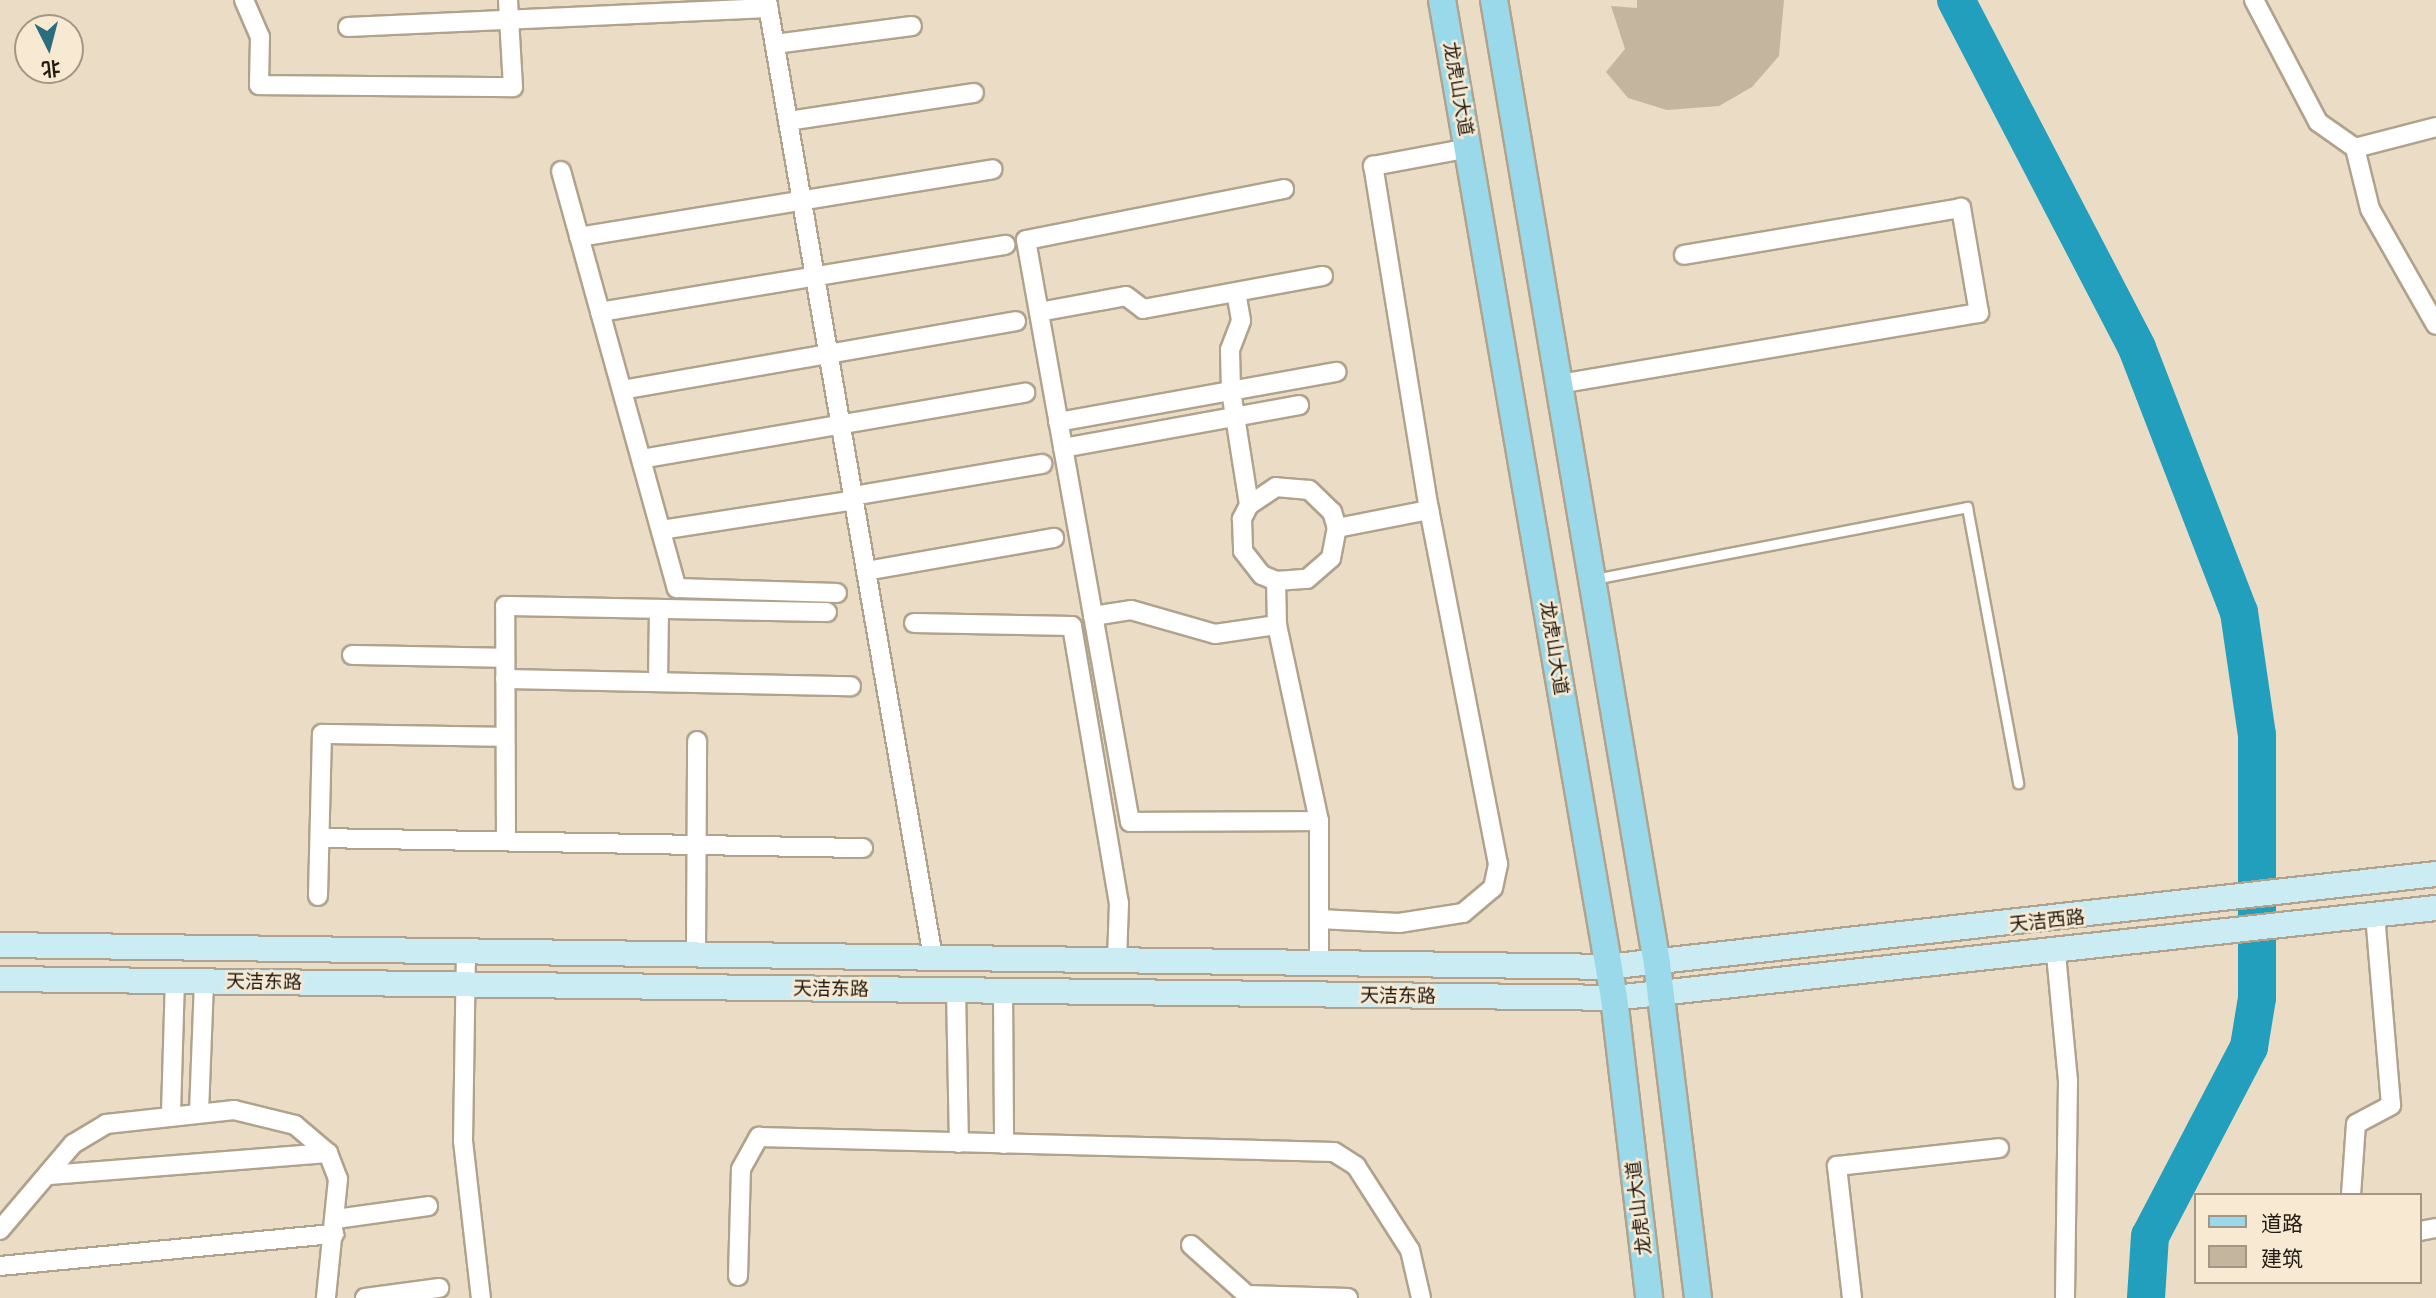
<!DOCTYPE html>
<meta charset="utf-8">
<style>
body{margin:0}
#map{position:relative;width:2436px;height:1298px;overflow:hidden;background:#ebdcc5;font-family:Inter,"Noto Sans SC",sans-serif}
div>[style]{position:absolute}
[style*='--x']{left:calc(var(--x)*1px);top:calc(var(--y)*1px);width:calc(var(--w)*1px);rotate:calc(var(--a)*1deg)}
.river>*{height:38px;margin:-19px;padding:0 19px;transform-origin:19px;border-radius:19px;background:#219fbd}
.building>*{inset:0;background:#c4b59f}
.roads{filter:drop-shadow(2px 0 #b0a28c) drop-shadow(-2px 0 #b0a28c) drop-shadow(0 2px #b0a28c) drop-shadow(0 -2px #b0a28c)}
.lane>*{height:9px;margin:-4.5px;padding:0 4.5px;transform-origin:4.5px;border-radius:4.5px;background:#fff}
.street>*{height:18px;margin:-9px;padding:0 9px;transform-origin:9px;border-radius:9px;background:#fff}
.secondary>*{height:24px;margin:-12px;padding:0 12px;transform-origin:12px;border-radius:12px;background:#ccecf4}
.primary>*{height:26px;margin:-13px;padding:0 13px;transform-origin:13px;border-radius:13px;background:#99d9ea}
span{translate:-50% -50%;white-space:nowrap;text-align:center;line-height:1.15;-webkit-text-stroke:5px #f8e9d2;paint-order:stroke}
.street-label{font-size:19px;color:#211b13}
.legend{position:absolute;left:2194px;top:1193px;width:228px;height:91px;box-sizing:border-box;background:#f8e9d2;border:2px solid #a29786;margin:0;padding:9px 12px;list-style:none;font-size:21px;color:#211b13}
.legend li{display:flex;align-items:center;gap:14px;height:35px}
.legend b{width:35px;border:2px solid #a29786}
.north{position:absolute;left:14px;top:14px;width:70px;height:70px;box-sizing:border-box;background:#f8e9d2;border:2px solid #a29786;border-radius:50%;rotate:174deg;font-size:19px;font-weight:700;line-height:28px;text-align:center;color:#211b13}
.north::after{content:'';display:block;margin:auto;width:24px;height:32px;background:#2a6d7f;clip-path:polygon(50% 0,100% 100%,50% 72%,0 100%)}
</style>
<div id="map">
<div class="river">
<i style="--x:1956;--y:0;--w:392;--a:62.5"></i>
<i style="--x:2137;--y:348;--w:283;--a:68.9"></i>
<i style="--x:2239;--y:612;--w:124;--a:81.7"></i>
<i style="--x:2257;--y:735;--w:263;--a:90"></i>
<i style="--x:2257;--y:998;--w:50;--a:99.3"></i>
<i style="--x:2249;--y:1047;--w:213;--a:117.6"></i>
<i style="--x:2150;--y:1236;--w:62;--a:93.7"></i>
</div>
<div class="building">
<i style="clip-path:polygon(1637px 0,1784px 0,1779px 56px,1752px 87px,1719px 106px,1667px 110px,1628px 98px,1606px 72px,1625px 49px,1611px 6px,1637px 8px)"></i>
</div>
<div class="roads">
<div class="lane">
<i style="--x:1594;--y:579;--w:380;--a:-10.9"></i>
<i style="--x:1967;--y:507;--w:281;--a:79.5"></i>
</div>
<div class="street">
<i style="--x:244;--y:0;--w:40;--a:66.6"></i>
<i style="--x:260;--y:37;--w:48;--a:91.2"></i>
<i style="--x:259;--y:85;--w:254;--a:0.5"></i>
<i style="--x:513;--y:87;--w:87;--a:-93.3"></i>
<i style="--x:767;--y:0;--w:971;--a:80.16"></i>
<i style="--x:2254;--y:0;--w:138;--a:62.3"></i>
<i style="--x:2318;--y:122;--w:45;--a:35.1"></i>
<i style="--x:2355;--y:148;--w:63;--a:76.2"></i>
<i style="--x:2370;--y:209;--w:133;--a:60.4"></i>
<i style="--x:348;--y:27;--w:421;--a:-2.6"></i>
<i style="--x:775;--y:44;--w:138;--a:-7.5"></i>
<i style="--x:788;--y:121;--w:188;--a:-8.6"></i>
<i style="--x:2355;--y:148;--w:84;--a:-14.5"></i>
<i style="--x:561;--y:171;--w:433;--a:74.5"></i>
<i style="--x:677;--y:588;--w:160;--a:1.8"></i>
<i style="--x:1284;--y:189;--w:263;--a:168.8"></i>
<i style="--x:1026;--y:240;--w:591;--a:79.87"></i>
<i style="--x:1130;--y:822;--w:189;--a:-0.3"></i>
<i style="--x:579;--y:237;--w:419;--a:-9.3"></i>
<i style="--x:1236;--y:292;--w:29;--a:80"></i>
<i style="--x:1241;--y:321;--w:31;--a:111"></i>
<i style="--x:1230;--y:350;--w:41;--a:88.6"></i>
<i style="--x:1231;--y:391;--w:115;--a:81"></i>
<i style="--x:1249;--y:505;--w:16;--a:117"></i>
<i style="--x:1242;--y:519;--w:32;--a:88"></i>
<i style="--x:1243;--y:551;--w:31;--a:52"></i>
<i style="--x:1262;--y:575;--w:15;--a:23"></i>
<i style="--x:1276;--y:581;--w:31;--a:-4"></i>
<i style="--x:1307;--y:579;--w:32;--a:-41"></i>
<i style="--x:1331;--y:558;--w:31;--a:-79"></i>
<i style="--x:1337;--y:528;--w:17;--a:-107"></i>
<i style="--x:1332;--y:512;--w:32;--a:-136"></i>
<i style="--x:1309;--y:490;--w:33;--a:-175"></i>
<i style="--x:1276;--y:487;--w:32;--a:146"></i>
<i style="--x:600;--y:312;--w:411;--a:-9.4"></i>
<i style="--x:1039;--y:312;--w:88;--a:-10.4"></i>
<i style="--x:1126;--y:296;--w:21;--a:37"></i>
<i style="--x:1143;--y:309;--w:183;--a:-10.4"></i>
<i style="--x:1559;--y:384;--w:426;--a:-9.6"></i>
<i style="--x:1979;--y:313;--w:107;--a:-99.7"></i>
<i style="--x:1961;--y:208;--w:281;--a:170.4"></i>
<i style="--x:622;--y:390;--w:400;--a:-9.9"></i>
<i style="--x:1058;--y:422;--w:283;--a:-10.2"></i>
<i style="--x:1063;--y:448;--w:240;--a:-10.3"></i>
<i style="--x:641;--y:459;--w:390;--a:-9.8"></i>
<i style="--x:853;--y:496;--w:192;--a:-9.6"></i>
<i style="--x:1337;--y:528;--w:94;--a:-11.1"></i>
<i style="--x:661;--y:530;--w:195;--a:-8.8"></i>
<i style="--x:866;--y:571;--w:191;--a:-10"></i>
<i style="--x:1093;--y:616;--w:38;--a:-9"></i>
<i style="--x:1131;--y:610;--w:87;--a:15.9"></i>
<i style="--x:1215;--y:634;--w:63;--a:-8.3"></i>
<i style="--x:1277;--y:625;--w:44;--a:-91.3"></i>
<i style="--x:914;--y:623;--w:158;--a:1.1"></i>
<i style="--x:1072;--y:626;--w:281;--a:80.4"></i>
<i style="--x:1119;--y:903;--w:56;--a:92"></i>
<i style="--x:1277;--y:625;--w:200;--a:77.9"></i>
<i style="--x:1319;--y:821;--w:141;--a:90"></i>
<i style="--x:352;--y:655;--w:153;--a:1.1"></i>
<i style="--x:505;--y:679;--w:346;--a:1.2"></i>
<i style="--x:658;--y:681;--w:72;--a:-89.2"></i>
<i style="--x:320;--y:838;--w:543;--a:1.06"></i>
<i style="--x:506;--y:841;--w:235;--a:-90.2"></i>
<i style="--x:505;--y:606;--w:322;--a:1.1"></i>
<i style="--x:318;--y:896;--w:162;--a:-88.6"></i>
<i style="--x:322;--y:734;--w:183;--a:0.9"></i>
<i style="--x:1319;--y:919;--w:80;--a:2.9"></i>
<i style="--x:1399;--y:923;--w:65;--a:-8.9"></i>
<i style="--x:1463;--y:913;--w:39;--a:-40"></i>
<i style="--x:1493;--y:888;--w:25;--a:-78"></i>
<i style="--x:1498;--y:864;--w:361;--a:-101"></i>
<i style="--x:1429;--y:510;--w:349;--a:-99.2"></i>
<i style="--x:1373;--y:166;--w:98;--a:-10.6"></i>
<i style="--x:466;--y:950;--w:191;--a:90.9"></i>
<i style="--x:463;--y:1141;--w:158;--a:83.5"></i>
<i style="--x:696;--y:953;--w:212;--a:-89.7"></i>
<i style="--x:2056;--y:954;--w:128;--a:84.6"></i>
<i style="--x:2068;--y:1081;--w:217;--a:90.8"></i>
<i style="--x:956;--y:990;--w:153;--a:88.9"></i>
<i style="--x:1003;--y:991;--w:153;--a:89.6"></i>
<i style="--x:199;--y:1112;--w:131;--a:-87.8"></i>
<i style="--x:171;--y:1113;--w:132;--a:-88.3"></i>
<i style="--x:49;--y:1175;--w:280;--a:-4.5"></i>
<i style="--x:2351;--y:1195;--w:71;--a:-86"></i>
<i style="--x:2356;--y:1124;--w:40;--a:-28"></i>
<i style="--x:2391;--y:1105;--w:190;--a:-94.8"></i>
<i style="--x:336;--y:1219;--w:93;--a:-8"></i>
<i style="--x:0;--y:1230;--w:113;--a:-49.7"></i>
<i style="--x:73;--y:1144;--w:39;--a:-31"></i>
<i style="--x:106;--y:1124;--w:129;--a:-6.2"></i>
<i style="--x:234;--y:1110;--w:63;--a:13.8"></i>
<i style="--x:295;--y:1125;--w:43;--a:40.3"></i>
<i style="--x:328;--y:1153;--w:28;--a:69"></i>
<i style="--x:338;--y:1179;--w:120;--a:95.8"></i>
<i style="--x:2420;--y:1231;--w:16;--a:-11"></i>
<i style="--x:1191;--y:1245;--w:75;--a:41.8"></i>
<i style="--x:1247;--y:1295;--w:101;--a:1.7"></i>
<i style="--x:0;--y:1266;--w:336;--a:-5.5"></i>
<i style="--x:738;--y:1276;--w:107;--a:-88.4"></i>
<i style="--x:741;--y:1169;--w:37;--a:-61"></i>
<i style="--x:759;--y:1137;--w:575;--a:1.49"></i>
<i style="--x:1334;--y:1152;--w:26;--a:32"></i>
<i style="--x:1356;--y:1166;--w:100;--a:57.3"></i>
<i style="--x:1410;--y:1250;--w:49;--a:77.1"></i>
<i style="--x:365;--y:1298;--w:75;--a:-7.7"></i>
<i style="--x:1852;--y:1298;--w:133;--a:-96.5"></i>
<i style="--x:1837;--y:1166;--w:163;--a:-6.3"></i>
</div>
<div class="secondary">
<i style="--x:0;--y:945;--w:1607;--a:0.78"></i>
<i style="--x:1607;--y:967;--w:834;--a:-6.4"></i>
<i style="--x:0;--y:979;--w:1614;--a:0.67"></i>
<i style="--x:1614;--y:998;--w:827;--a:-6.25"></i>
</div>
<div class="primary">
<i style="--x:1442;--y:0;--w:1013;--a:80.22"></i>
<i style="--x:1614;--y:998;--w:302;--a:83.3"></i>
<i style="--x:1494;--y:0;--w:978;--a:80.4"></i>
<i style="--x:1657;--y:964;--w:337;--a:83"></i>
</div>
</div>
<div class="street-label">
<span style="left:1458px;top:89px;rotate:80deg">龙虎山大道</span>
<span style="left:1554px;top:648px;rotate:81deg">龙虎山大道</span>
<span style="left:2047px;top:921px;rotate:-6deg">天洁西路</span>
<span style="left:264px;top:982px;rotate:1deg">天洁东路</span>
<span style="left:831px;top:989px;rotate:1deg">天洁东路</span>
<span style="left:1398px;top:996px;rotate:1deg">天洁东路</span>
<span style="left:1639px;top:1208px;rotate:-97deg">龙虎山大道</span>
</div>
<ul class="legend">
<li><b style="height:9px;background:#99d9ea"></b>道路</li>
<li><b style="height:19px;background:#c4b59f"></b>建筑</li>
</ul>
<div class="north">北</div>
</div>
